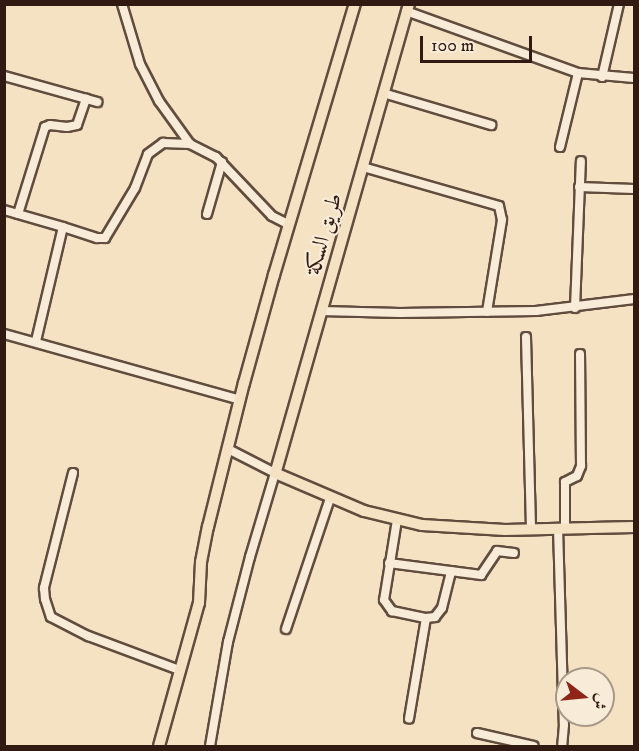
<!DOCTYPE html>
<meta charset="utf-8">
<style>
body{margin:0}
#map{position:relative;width:639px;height:751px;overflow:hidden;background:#f4e2c3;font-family:"IM FELL DW Pica",Amiri,serif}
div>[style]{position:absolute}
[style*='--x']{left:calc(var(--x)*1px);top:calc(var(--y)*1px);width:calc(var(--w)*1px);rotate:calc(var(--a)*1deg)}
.roads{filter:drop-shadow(2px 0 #614c3e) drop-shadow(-2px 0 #614c3e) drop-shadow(0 2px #614c3e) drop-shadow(0 -2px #614c3e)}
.minor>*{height:8px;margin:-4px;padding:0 4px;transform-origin:4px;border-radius:4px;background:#f8ecd8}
.major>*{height:10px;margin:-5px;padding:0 5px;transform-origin:5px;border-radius:5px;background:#f4e2c3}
span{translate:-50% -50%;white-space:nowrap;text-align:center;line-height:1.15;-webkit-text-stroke:4.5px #f8ecd8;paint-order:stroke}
.street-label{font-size:22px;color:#301a11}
.frame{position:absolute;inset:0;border:6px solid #301a11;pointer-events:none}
.north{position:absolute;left:555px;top:667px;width:60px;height:60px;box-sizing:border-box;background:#f8ecd8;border:2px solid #a89888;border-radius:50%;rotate:106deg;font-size:16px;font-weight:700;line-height:24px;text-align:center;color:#301a11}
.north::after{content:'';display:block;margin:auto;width:21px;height:27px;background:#8f2418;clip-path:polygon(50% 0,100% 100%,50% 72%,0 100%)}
.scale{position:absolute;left:420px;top:36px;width:112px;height:27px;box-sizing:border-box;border:3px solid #301a11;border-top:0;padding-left:8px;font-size:18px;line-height:21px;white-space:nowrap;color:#301a11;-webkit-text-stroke:4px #f8ecd8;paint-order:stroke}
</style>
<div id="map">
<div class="roads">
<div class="minor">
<i style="--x:122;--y:4;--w:63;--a:73.3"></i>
<i style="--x:140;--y:64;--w:42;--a:62.8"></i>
<i style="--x:159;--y:101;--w:53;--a:54.2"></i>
<i style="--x:190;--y:144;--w:29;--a:27"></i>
<i style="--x:216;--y:157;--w:81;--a:46.5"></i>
<i style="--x:272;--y:216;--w:18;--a:27"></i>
<i style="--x:406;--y:11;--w:183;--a:19.8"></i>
<i style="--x:578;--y:73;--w:56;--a:5.1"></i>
<i style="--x:4;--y:76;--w:97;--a:15.6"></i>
<i style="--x:602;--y:77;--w:75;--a:-76.9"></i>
<i style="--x:383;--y:93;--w:113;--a:16.5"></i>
<i style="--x:560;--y:147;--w:76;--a:-76.3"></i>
<i style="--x:363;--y:167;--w:141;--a:16"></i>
<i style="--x:499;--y:206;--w:14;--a:78"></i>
<i style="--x:502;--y:220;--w:93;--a:99.3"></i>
<i style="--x:579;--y:187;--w:55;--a:2.1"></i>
<i style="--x:4;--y:210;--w:61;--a:16.1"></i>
<i style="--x:18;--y:214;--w:91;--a:-72.8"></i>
<i style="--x:45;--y:127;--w:5;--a:-22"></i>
<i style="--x:50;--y:125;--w:17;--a:7"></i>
<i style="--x:67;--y:127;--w:10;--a:-11"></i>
<i style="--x:77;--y:125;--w:28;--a:-71"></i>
<i style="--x:207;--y:214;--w:54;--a:-73.9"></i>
<i style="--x:575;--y:308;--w:147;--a:-87.7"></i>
<i style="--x:321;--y:311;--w:79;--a:1.5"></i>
<i style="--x:400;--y:313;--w:136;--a:-0.8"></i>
<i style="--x:536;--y:311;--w:99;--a:-7"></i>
<i style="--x:4;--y:334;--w:245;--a:15.6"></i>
<i style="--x:526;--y:337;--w:192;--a:88.5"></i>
<i style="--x:36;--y:341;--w:117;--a:-76.7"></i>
<i style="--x:63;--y:227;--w:36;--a:18"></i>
<i style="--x:97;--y:238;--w:8;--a:0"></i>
<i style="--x:105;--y:238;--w:58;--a:-59"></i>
<i style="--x:135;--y:188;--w:36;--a:-69"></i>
<i style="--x:148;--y:154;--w:19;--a:-36"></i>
<i style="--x:163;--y:143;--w:27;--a:2"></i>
<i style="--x:73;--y:473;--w:119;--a:104.2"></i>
<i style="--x:44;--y:588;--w:11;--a:85"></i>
<i style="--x:45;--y:599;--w:19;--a:72"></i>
<i style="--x:51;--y:617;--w:42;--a:27.2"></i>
<i style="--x:88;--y:636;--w:97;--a:20.5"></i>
<i style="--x:397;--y:520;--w:81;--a:99.2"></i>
<i style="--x:384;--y:600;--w:14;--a:54"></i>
<i style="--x:392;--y:611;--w:35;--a:12"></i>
<i style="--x:426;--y:618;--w:102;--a:99.6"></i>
<i style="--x:558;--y:528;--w:197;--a:88.3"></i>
<i style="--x:564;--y:725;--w:21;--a:95"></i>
<i style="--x:565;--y:528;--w:46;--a:-90"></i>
<i style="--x:565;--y:482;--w:13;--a:-27"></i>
<i style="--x:577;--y:476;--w:11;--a:-68"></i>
<i style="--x:581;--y:466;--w:112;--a:-90.5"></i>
<i style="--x:389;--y:563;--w:93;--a:7.4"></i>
<i style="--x:481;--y:575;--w:29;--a:-56"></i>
<i style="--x:497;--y:551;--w:17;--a:7"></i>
<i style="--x:426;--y:618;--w:9;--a:-6"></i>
<i style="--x:435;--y:617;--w:11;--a:-52"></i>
<i style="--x:442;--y:608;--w:38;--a:-76"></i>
<i style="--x:286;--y:629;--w:138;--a:-71.4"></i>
<i style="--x:477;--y:733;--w:58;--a:12.8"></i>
<i style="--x:210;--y:746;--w:106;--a:-80.2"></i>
<i style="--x:228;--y:642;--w:88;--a:-75.5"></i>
<i style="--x:250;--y:557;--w:88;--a:-73.4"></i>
<i style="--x:275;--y:473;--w:53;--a:-152.9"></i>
</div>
<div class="major">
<i style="--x:409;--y:4;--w:488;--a:105.9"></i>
<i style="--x:275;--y:473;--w:97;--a:23.1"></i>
<i style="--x:364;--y:511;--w:60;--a:13.6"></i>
<i style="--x:422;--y:525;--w:83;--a:3.4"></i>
<i style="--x:505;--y:530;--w:129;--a:-1.3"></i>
<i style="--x:159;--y:746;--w:148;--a:-74.4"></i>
<i style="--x:199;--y:603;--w:41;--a:-87.2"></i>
<i style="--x:201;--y:562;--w:36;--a:-79"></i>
<i style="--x:208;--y:527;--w:148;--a:-76"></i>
<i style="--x:244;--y:383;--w:112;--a:-74.5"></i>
<i style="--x:274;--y:275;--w:283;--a:-73.4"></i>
</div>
</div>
<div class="street-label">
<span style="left:324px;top:234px;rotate:-74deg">طريق السكة</span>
</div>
<div class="frame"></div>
<div class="north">ش</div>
<div class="scale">100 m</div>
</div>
